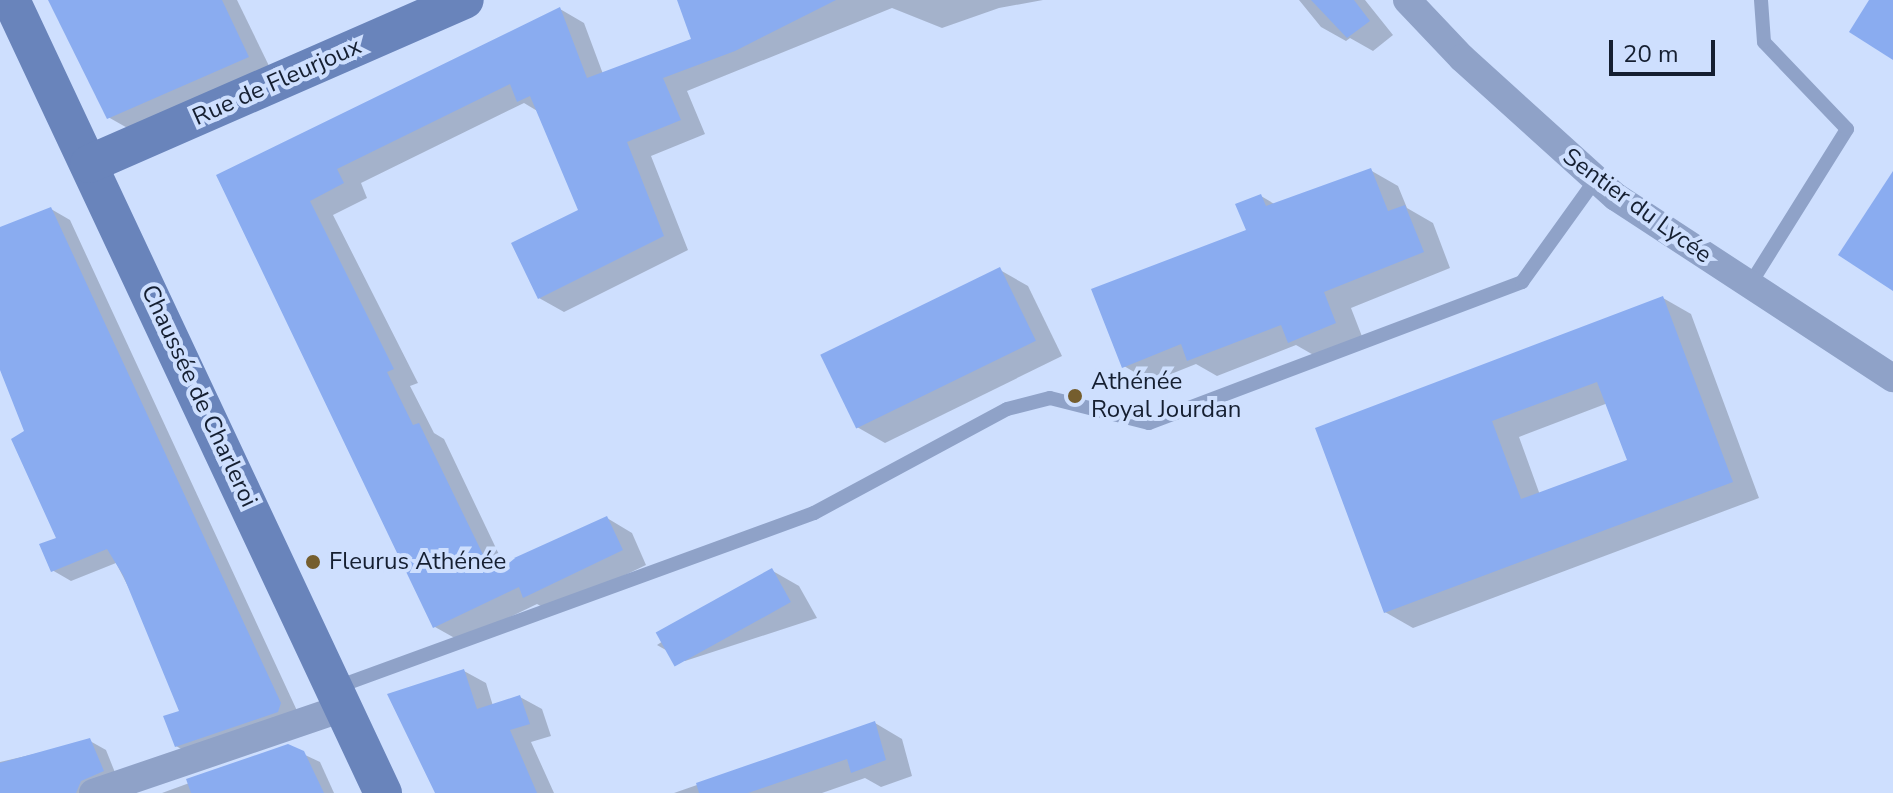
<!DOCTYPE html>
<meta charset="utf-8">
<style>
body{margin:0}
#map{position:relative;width:1893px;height:793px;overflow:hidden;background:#cedffe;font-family:"Nunito Sans",sans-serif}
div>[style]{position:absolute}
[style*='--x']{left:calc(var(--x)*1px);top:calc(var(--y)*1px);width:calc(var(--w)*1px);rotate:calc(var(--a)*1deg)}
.shadow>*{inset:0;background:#0003}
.building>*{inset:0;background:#8aacf0;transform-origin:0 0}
.lane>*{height:14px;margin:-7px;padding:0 7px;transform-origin:7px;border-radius:7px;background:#8fa2c8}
.street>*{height:28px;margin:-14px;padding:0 14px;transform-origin:14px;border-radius:14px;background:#8fa2c8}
.secondary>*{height:38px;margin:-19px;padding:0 19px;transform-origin:19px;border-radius:19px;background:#6984bb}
.dots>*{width:22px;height:22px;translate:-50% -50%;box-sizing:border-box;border:4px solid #cedffe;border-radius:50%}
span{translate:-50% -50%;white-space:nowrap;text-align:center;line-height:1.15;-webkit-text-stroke:8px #cedffe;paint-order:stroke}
.street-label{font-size:24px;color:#151f31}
.poi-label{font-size:24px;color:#151f31}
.left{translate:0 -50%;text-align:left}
.scale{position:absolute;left:1609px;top:40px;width:106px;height:36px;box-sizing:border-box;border:4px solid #151f31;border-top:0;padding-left:10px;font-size:24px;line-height:28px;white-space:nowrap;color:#151f31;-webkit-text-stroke:6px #cedffe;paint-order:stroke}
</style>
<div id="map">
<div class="shadow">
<i style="clip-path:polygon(51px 0,237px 0,271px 70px,131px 130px,108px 117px)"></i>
<i style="clip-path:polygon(681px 0,1043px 0,999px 8px,942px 28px,892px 8px,687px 91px,705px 134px,651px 156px,688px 250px,564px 312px,539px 298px,580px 210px,539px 112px,524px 103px,361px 183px,367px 198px,333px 215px,418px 383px,410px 386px,434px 433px,444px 439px,504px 565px,607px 518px,632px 533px,646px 565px,550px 611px,537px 604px,460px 641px,435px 627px,218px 176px,560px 9px,584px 23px,603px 74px,693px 40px)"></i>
<i style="clip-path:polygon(1299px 0,1365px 0,1393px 35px,1373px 51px,1350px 38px,1346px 41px,1321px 27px)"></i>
<i style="clip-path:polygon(1370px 170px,1398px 186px,1407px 208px,1433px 223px,1450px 268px,1351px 308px,1363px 339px,1317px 357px,1296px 345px,1217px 376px,1196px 364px,1151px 382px,1124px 366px,1249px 232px,1261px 196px,1276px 205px)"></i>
<i style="clip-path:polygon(51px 209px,70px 220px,299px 715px,195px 757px,176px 746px,181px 713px,150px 629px,116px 563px,71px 581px,52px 570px,58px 539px,26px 432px,0 368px,0 229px)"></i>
<i style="clip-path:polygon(1000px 270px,1028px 286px,1062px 356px,885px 443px,857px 427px)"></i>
<i style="clip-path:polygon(evenodd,1663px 298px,1691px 314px,1759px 498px,1413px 628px,1385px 612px,1317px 429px,1663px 298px,1608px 403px,1629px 461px,1540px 495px,1519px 437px,1608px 403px)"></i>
<i style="clip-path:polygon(771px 570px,799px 586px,817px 618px,685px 661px,657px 645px)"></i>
<i style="clip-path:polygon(464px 671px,486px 683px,493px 706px,520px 697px,542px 709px,551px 736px,531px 742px,554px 793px,437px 793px)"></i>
<i style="clip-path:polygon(875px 723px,902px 739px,912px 776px,881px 787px,865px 778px,822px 793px,674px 793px)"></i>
<i style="clip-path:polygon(90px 741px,106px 750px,118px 780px,95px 793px,0 793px,0 762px)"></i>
<i style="clip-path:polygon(288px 747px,320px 762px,334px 793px,162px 793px)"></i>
</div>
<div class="building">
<i style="clip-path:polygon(48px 0,222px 0,249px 57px,107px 119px)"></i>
<i style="clip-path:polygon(677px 0,836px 0,735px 51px,663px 78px,681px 120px,627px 142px,664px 236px,538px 299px,511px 243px,578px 210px,530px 96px,517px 102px,510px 84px,337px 169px,344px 183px,310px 201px,394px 369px,387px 372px,413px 425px,419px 423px,490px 569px,607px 516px,623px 550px,523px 598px,519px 587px,433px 628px,216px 175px,560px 7px,587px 78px,691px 39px)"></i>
<i style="clip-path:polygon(1311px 0,1354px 0,1370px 21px,1347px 38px)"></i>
<i style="clip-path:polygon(1869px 0,1893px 0,1893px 60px,1849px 32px)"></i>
<i style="clip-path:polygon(1371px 168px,1388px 211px,1405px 205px,1424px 252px,1324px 292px,1336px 323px,1288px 343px,1281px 325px,1187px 361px,1181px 344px,1122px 368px,1091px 289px,1246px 230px,1235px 204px,1261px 194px,1266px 206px)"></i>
<i style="clip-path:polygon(1893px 171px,1893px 291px,1838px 255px)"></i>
<i style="clip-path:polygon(51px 207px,281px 703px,278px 712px,175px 747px,163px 716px,179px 711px,123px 575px,107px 549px,51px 572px,39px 544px,56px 538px,11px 439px,24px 431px,0 370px,0 227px)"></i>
<i style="left:1000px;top:267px;width:82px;height:200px;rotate:64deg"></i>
<i style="clip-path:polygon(evenodd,1663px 296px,1733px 482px,1384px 613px,1315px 428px,1663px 296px,1597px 382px,1627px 460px,1521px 499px,1492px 421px,1597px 382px)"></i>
<i style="left:772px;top:568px;width:39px;height:133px;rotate:61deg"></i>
<i style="clip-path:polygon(464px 669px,477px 709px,520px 695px,530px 724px,510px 730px,537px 793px,435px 793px,387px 694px)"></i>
<i style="clip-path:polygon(875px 721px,886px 760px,851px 773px,847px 759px,748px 793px,699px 793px,696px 783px)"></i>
<i style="clip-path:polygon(90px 738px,104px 771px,81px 781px,76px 793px,0 793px,0 763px)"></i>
<i style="clip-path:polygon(288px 744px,304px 751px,324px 793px,191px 793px,186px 779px)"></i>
</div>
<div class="lane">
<i style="--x:1749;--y:286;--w:185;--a:-58"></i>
<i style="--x:1847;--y:129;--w:120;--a:-133.7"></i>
<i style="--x:1764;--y:42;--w:42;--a:-94.1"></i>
<i style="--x:337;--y:687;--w:508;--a:-20.04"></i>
<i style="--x:814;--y:513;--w:219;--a:-28.3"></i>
<i style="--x:1007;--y:409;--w:44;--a:-14.3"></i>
<i style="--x:1050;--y:398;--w:102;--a:14.2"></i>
<i style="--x:1149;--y:423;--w:399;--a:-20.7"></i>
<i style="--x:1522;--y:282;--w:127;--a:-54.3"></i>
</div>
<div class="street">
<i style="--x:1407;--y:0;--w:80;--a:46.5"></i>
<i style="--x:1462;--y:58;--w:207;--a:42.1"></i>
<i style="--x:1616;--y:197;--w:331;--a:33.2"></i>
<i style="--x:93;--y:793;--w:263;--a:-18.8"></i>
</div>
<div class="secondary">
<i style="--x:11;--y:0;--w:876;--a:64.87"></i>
<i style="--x:89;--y:164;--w:410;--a:-23.6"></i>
</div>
<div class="dots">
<i style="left:1075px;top:396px;background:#755e2e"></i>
<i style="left:313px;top:562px;background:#755e2e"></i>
</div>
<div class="street-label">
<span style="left:277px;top:82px;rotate:-24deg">Rue de Fleurjoux</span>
<span style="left:1637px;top:206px;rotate:36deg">Sentier du Lycée</span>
<span style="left:199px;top:396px;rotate:65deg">Chaussée de Charleroi</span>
</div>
<div class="poi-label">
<span class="left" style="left:1091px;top:396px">Athénée<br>Royal Jourdan</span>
<span class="left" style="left:329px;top:562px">Fleurus Athénée</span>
</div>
<div class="scale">20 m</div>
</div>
